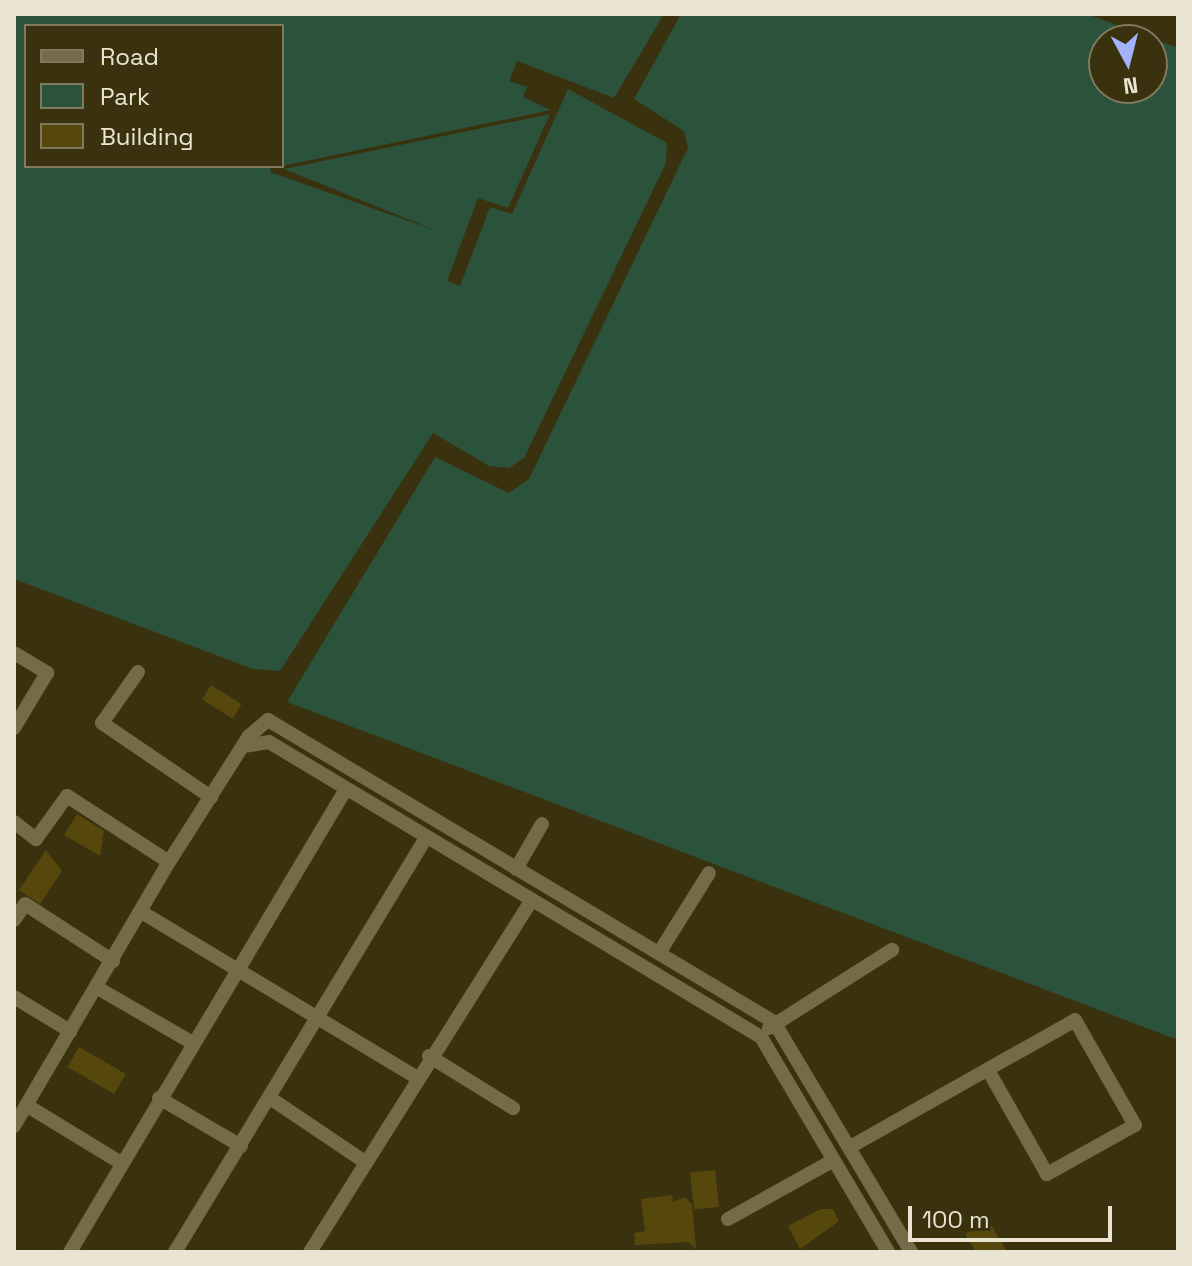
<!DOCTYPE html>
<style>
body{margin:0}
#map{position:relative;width:1192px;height:1266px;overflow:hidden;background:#3a310f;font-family:"Space Grotesk",sans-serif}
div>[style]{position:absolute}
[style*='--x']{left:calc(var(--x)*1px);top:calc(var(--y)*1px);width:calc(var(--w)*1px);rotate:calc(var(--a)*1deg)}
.green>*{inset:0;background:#2b523a}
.building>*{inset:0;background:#56480d;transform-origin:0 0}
.minor>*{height:14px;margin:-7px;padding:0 7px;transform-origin:7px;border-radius:7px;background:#746b49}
span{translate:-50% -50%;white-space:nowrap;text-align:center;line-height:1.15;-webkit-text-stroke:6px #3a310f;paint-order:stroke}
.frame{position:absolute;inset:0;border:16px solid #eae5d2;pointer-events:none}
.legend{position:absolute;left:24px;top:24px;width:260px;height:144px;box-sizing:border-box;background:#3a310f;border:2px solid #80795d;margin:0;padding:10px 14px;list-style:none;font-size:24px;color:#eae5d2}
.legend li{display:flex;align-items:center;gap:16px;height:40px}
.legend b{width:40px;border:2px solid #80795d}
.north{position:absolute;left:1088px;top:24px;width:80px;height:80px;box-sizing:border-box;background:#3a310f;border:2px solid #80795d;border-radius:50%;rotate:173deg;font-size:22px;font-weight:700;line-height:32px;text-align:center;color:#eae5d2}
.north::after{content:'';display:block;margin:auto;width:28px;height:36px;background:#a3b2fd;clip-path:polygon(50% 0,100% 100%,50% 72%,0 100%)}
.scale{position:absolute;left:908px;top:1206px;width:204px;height:36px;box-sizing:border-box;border:4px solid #eae5d2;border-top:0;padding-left:10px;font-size:24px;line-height:28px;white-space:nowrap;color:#eae5d2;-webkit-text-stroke:6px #3a310f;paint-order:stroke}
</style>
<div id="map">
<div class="green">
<i style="clip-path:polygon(14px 14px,664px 14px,614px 98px,517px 61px,509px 81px,527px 87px,523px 97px,551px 110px,282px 166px,282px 26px,26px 26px,26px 166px,271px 166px,270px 172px,437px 231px,284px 169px,550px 114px,508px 208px,478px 198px,447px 281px,460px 286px,490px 207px,512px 214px,568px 89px,667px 143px,666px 163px,524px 458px,509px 468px,489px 466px,433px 433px,280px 671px,253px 669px,14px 579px)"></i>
<i style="clip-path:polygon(evenodd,681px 14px,1087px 14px,1178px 48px,1178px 1040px,287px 702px,435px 457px,509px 493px,529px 479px,688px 148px,684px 131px,634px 99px,681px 14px,1104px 40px,1152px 40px,1152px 88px,1104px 88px,1104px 40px)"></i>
</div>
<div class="building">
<i style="left:211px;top:685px;width:36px;height:17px;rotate:32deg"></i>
<i style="clip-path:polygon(77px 814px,104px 831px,100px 856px,64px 835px)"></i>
<i style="clip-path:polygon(46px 850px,62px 871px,40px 904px,19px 890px)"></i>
<i style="left:79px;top:1047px;width:54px;height:23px;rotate:30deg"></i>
<i style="left:715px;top:1170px;width:37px;height:25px;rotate:84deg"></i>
<i style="clip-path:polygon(672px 1195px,673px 1202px,685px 1197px,692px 1204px,696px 1249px,688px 1242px,635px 1245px,634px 1233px,645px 1231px,641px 1199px)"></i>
<i style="clip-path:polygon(821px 1209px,833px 1209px,839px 1221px,800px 1249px,788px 1226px)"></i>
<i style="clip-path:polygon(989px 1221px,1007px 1252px,976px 1252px,965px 1234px)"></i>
</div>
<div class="minor">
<i style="--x:14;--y:653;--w:39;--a:31"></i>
<i style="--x:47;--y:673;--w:64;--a:121"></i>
<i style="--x:138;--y:672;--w:62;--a:125.2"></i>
<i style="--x:102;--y:723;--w:132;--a:34.2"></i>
<i style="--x:244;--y:746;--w:25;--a:-9"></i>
<i style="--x:269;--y:742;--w:574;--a:30.95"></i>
<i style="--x:761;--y:1037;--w:250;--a:59.4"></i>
<i style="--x:14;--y:822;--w:28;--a:38"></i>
<i style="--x:36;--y:839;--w:53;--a:-54.2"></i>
<i style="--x:67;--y:796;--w:121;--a:32.9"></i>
<i style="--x:516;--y:869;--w:52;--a:-60"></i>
<i style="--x:143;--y:913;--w:316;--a:31"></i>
<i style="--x:14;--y:920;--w:19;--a:-55"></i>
<i style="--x:25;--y:904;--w:105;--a:32.9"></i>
<i style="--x:659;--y:953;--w:94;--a:-58"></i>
<i style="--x:96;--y:987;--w:110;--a:30.1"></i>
<i style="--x:14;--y:997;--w:66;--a:31.3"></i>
<i style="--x:769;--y:1028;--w:146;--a:-32.4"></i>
<i style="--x:429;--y:1056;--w:99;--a:31.8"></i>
<i style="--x:159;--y:1098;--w:95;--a:30.3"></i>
<i style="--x:270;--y:1098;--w:115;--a:34"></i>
<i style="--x:26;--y:1105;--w:111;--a:31.4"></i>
<i style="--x:14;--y:1126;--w:306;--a:-59.6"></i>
<i style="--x:169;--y:862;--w:149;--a:-57.6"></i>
<i style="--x:249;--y:736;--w:25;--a:-40"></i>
<i style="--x:268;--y:720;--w:589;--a:30.83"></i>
<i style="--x:774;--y:1022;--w:268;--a:59.2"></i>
<i style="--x:850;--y:1147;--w:258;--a:-29.4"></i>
<i style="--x:1075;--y:1020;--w:121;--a:60.3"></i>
<i style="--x:1135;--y:1125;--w:101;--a:150.9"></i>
<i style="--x:1047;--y:1174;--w:120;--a:-119.6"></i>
<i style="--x:728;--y:1219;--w:121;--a:-29.1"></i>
<i style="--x:70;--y:1252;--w:539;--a:-59.2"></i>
<i style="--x:175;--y:1252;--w:484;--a:-58.8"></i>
<i style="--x:310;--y:1252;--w:411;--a:-57.8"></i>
</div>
<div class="frame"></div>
<ul class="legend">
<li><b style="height:10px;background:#746b49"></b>Road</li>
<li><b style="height:22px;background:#2b523a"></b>Park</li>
<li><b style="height:22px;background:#56480d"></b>Building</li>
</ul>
<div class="north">N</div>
<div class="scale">100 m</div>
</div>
